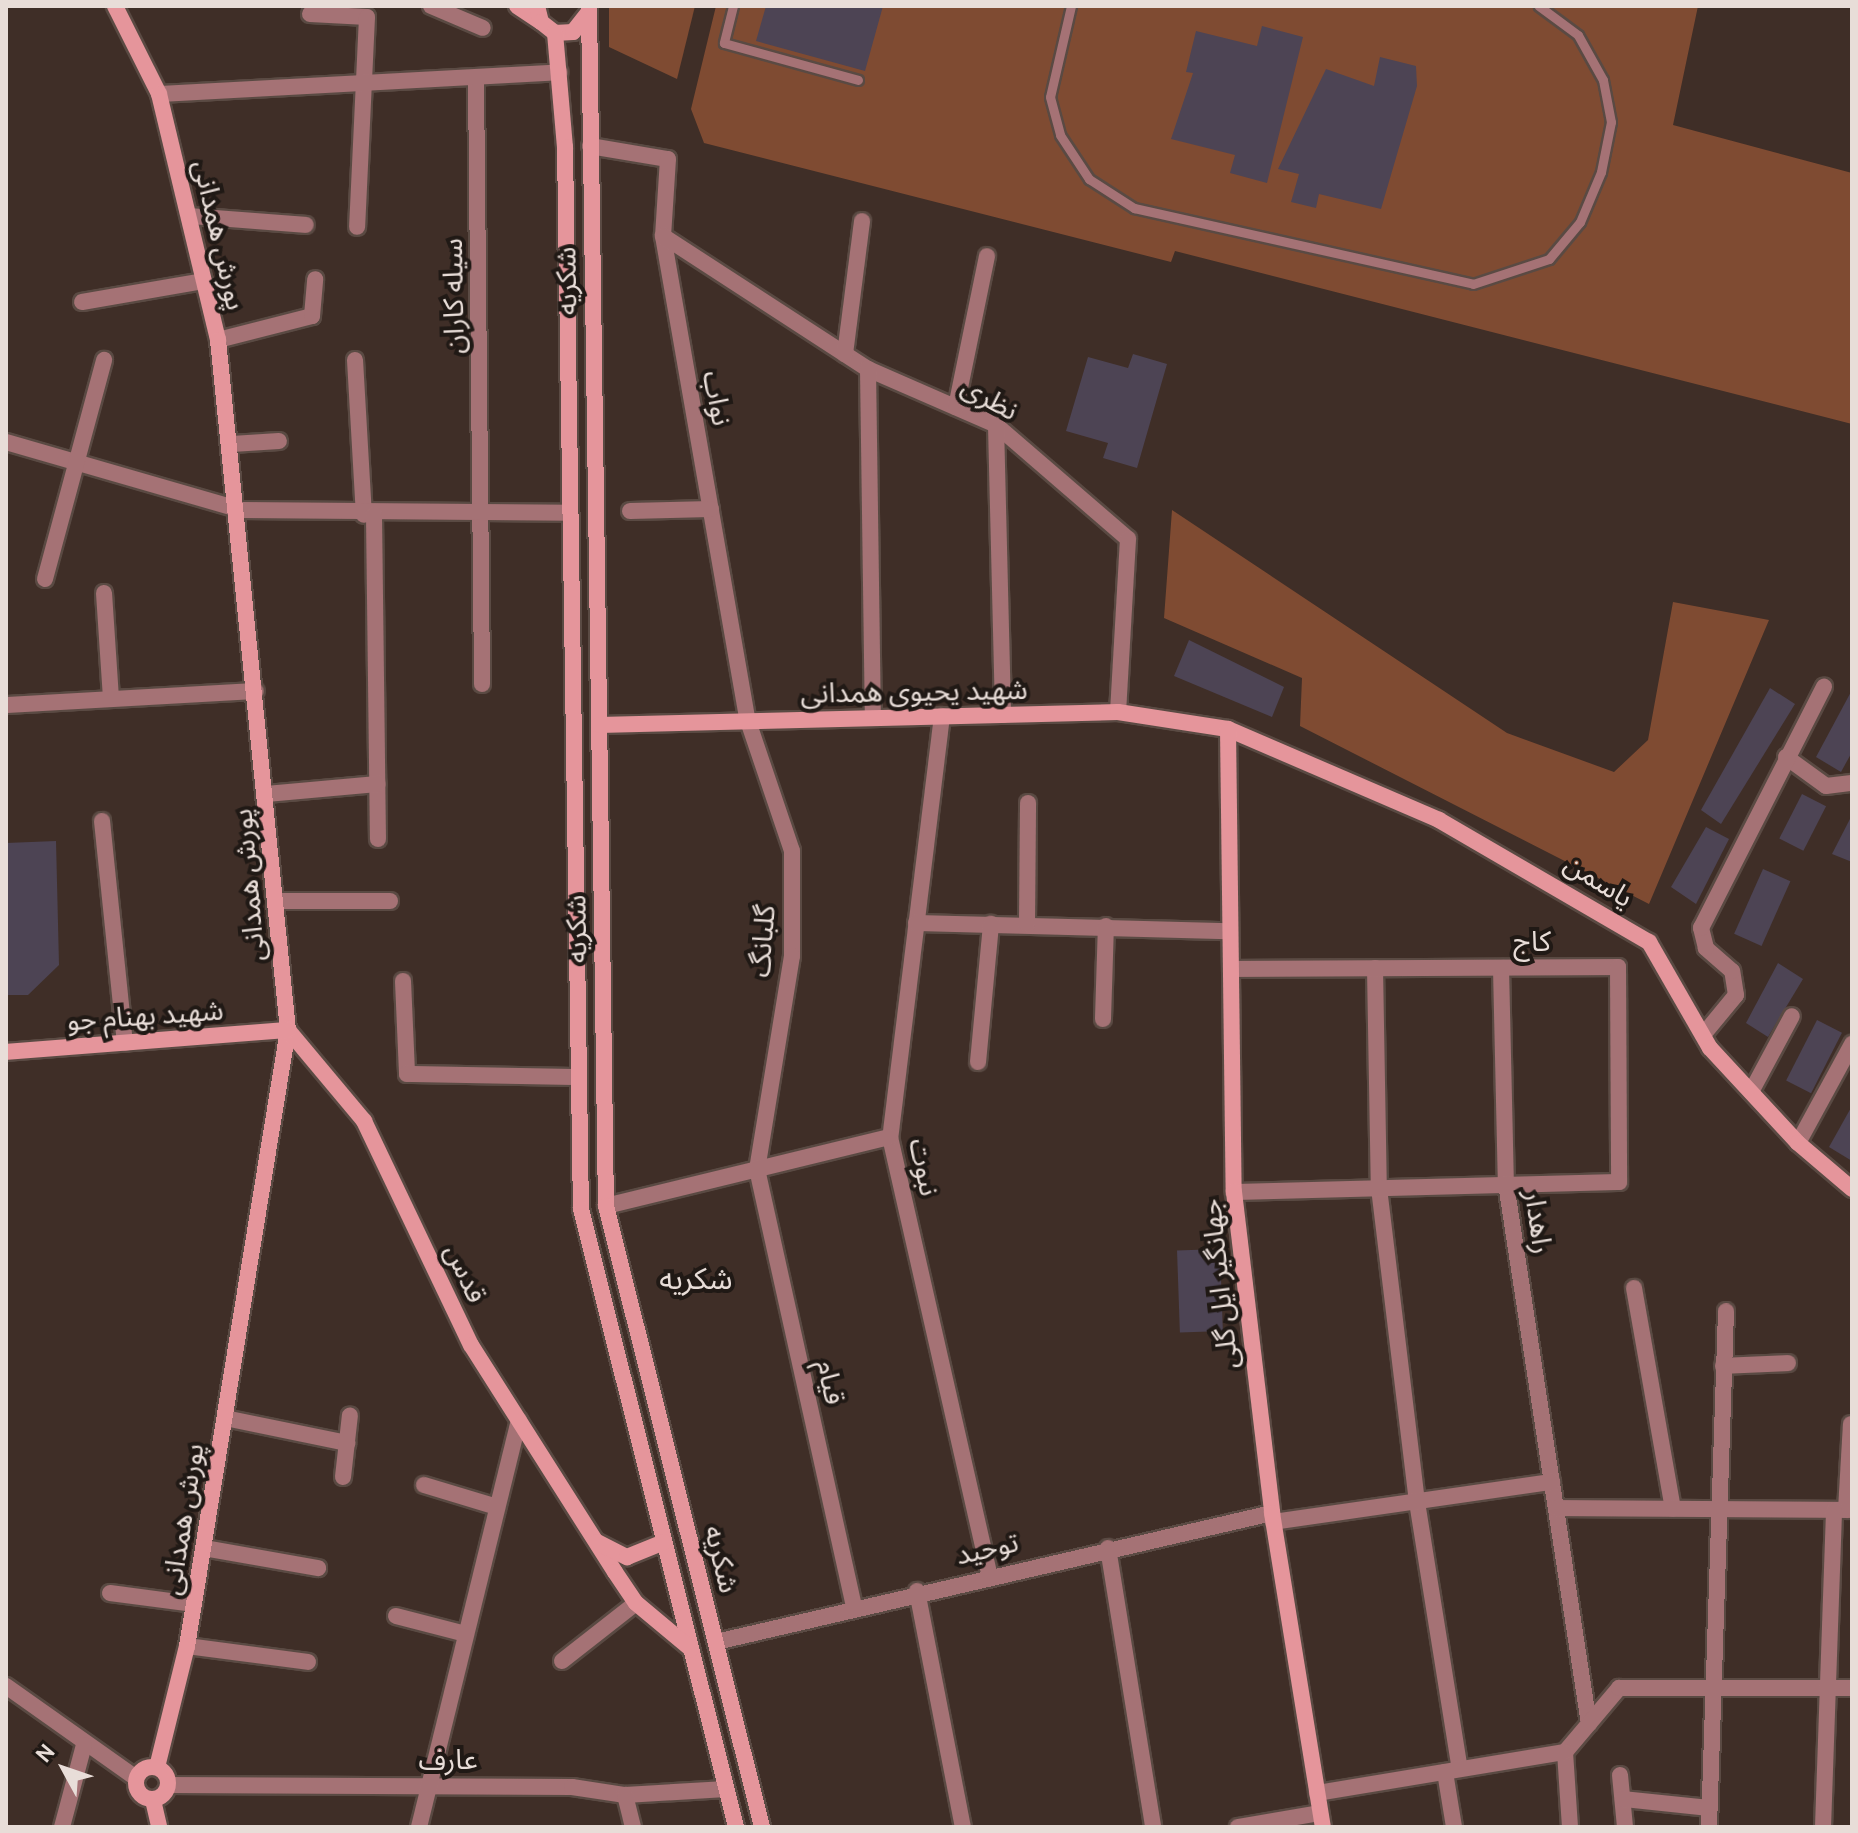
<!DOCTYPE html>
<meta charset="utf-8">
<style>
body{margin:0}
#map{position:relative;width:1858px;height:1833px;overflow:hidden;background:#3f2e27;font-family:Cabin,"Noto Sans Arabic",sans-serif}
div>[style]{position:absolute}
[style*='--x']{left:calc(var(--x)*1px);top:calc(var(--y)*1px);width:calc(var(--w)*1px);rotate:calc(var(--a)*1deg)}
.green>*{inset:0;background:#7f4b32}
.building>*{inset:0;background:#4d4454;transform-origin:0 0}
.roads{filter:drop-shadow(2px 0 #5a4a43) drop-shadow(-2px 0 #5a4a43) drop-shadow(0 2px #5a4a43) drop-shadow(0 -2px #5a4a43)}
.lane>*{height:9px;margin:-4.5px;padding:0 4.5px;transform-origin:4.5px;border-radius:4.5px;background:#a57275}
.street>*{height:16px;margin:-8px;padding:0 8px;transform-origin:8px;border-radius:8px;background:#a57275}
.secondary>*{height:16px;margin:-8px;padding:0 8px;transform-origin:8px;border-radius:8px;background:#e5959b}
.secondary>.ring{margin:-8px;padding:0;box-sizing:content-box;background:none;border:16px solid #e5959b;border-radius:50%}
span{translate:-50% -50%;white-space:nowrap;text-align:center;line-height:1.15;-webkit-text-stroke:8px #201915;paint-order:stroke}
.street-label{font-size:28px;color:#e8ddd8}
.neighbourhood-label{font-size:30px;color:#e8ddd8}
.frame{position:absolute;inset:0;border:8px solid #e8ddd8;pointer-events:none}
.north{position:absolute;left:24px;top:1729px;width:80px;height:80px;-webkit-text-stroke:6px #201915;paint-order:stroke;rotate:310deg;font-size:22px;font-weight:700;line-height:32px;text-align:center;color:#e8ddd8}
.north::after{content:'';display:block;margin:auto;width:28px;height:36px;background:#e8ddd8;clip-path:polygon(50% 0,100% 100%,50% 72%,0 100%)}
</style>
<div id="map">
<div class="green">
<i style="clip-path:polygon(609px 6px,695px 6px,677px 79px,609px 47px)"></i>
<i style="clip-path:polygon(716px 6px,1698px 6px,1673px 125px,1852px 173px,1852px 424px,1175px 251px,1171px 262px,704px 143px,691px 109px)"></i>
<i style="clip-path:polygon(1172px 510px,1507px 733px,1614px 772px,1648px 740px,1673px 602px,1769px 620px,1649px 904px,1300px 726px,1302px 678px,1164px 618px)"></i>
</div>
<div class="building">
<i style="clip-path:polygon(766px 6px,883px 6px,865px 71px,756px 41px)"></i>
<i style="clip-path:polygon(1262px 26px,1303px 37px,1267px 183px,1230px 173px,1235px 155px,1171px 139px,1193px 73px,1186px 72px,1196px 31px,1257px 46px)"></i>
<i style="clip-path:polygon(1380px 57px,1416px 66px,1417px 86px,1381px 209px,1319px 194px,1316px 208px,1291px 202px,1299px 174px,1278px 169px,1326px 69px,1374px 86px)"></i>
<i style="clip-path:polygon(1133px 354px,1167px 364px,1137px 468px,1103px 458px,1108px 443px,1066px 431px,1088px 357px,1128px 368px)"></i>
<i style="clip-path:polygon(1189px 640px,1284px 687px,1272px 717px,1174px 676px)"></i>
<i style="clip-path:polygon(1770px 688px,1795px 704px,1721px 824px,1701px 810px)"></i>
<i style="clip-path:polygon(1852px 690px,1852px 752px,1841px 772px,1816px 757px)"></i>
<i style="left:1802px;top:794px;width:27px;height:50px;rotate:27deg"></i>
<i style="clip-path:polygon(1852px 815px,1852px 862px,1832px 854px)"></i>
<i style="clip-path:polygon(1706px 827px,1729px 839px,1696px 904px,1671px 887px)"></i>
<i style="clip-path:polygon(56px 841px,59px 965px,28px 995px,6px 995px,6px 843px)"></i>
<i style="left:1763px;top:869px;width:30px;height:71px;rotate:24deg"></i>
<i style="clip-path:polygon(1778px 963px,1803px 979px,1768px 1037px,1746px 1023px)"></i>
<i style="left:1817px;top:1020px;width:28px;height:68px;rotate:27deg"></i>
<i style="clip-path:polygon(1852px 1106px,1852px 1161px,1829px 1147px)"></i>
<i style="left:1220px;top:1249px;width:82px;height:43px;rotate:88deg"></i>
</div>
<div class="roads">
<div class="lane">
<i style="--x:733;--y:6;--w:38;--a:104"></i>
<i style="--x:724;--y:43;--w:139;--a:15.4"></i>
<i style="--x:1071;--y:6;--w:93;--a:103"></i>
<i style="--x:1050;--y:97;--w:39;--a:75"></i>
<i style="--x:1060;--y:135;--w:53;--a:56.6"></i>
<i style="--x:1089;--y:179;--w:54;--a:32.8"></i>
<i style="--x:1134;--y:208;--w:347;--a:12.6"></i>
<i style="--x:1473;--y:284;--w:80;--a:-18.2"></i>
<i style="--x:1549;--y:259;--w:48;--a:-50"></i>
<i style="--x:1580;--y:222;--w:54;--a:-67.2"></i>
<i style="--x:1601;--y:172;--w:51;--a:-78.7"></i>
<i style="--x:1611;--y:122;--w:43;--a:-100.8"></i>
<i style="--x:1603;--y:80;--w:51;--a:-119.1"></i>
<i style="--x:1578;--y:35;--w:49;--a:-143.4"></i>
</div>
<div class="street">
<i style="--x:431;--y:6;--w:56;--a:22.9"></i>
<i style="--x:310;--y:14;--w:57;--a:3"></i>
<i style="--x:367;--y:17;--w:210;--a:92.7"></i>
<i style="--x:476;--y:78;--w:606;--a:89.43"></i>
<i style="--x:159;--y:94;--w:401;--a:-3.1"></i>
<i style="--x:590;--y:146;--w:79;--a:9.5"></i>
<i style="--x:668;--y:159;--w:77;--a:93.7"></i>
<i style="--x:663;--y:236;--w:492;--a:80.1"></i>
<i style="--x:748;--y:721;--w:137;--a:71.3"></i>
<i style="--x:792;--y:851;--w:105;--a:90"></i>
<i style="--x:792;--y:956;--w:216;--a:99.3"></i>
<i style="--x:757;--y:1169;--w:448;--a:77.5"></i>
<i style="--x:190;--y:216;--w:116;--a:4.4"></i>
<i style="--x:663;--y:236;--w:244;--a:33"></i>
<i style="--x:868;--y:369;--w:140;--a:23.6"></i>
<i style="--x:996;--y:425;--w:174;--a:40.8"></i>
<i style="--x:1128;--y:539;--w:173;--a:93.3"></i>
<i style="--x:82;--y:302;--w:124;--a:-9.8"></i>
<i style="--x:218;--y:340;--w:97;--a:-14.3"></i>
<i style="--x:312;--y:316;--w:37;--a:-85"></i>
<i style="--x:845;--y:354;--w:134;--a:-82.7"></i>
<i style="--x:355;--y:360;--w:155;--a:86.7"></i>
<i style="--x:868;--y:369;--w:349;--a:89.2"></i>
<i style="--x:956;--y:407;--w:154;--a:-78.4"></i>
<i style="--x:996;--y:425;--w:290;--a:88.6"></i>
<i style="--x:6;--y:442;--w:245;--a:16.1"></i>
<i style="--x:241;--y:510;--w:329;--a:0.5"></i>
<i style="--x:232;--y:444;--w:47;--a:-3.7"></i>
<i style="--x:630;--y:511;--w:81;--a:-1.4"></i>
<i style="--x:374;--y:515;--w:324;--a:89.3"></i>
<i style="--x:45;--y:579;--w:227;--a:-74.9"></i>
<i style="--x:104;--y:593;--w:106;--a:86.2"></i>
<i style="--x:6;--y:705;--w:250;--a:-3.2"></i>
<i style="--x:942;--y:716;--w:424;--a:97"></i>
<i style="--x:890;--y:1137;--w:447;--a:77.2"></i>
<i style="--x:1786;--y:757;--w:49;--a:35.9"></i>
<i style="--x:1826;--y:786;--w:26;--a:-7"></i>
<i style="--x:266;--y:794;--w:112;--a:-5.1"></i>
<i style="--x:102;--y:821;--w:223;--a:84.1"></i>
<i style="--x:275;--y:901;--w:115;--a:0"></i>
<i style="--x:916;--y:923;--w:314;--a:1.5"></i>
<i style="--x:1027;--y:924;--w:121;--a:-89.5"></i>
<i style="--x:1375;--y:968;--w:220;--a:89"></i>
<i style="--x:1379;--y:1188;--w:316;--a:83.1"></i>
<i style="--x:1417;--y:1502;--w:270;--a:80.9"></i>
<i style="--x:1501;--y:968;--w:216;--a:88.7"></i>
<i style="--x:1506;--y:1184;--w:546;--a:81.26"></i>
<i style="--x:1231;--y:969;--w:387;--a:-0.3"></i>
<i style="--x:1618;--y:967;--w:215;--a:89.7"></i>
<i style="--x:1619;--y:1182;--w:385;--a:178.5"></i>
<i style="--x:403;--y:981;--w:93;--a:87.5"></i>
<i style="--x:407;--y:1074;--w:172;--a:1"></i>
<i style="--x:1103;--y:1019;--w:93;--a:-88.2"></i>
<i style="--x:1703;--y:1035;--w:52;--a:-50.5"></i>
<i style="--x:1736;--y:995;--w:24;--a:-99"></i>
<i style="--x:1732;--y:971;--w:35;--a:-139"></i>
<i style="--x:1706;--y:948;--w:21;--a:-104"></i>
<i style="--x:1701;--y:928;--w:271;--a:-63"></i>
<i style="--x:978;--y:1062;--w:139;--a:-84.6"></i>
<i style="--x:1751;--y:1092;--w:86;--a:-61.7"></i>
<i style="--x:1798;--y:1143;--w:113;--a:-61.4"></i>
<i style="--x:606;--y:1206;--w:292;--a:-13.7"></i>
<i style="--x:1634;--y:1288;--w:224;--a:80"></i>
<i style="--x:1723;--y:1366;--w:65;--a:-2.6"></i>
<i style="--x:225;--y:1418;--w:125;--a:11.6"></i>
<i style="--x:343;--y:1477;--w:62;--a:-83.6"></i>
<i style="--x:424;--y:1485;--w:76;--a:16.8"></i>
<i style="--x:1556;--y:1508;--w:296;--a:0.4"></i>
<i style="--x:1846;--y:1510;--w:86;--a:-86.7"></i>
<i style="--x:1273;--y:1522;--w:282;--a:-8.2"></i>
<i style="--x:204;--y:1548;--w:116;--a:10"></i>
<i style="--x:1108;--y:1548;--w:283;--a:80.8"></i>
<i style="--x:917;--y:1591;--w:240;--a:79"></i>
<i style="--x:110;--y:1593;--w:85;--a:7.5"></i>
<i style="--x:396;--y:1616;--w:72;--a:14.4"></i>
<i style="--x:716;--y:1642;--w:571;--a:-13.06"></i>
<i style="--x:187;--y:1646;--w:122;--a:7.5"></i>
<i style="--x:562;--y:1661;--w:94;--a:-38.1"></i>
<i style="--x:6;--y:1686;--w:159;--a:35.3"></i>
<i style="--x:1565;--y:1752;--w:84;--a:-49.8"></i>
<i style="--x:1619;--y:1688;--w:233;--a:0"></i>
<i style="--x:1565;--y:1752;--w:75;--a:86.2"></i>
<i style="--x:1445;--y:1772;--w:56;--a:80.7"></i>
<i style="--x:1620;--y:1775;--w:52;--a:84.5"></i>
<i style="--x:168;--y:1785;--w:404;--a:0.3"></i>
<i style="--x:572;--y:1787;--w:54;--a:8.6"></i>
<i style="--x:625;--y:1795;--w:101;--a:-3.4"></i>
<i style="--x:1317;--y:1793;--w:251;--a:-9.4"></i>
<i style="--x:625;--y:1795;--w:33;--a:76"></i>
<i style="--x:1623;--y:1799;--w:86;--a:6"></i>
<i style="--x:62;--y:1827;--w:85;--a:-75"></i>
<i style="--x:419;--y:1827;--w:419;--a:-76.2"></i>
<i style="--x:1238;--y:1827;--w:83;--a:-9.7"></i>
<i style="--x:1709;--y:1827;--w:516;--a:-88.11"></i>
<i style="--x:1823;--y:1827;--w:317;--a:-88"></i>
</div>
<div class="secondary">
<i style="--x:115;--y:6;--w:98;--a:63.4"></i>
<i style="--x:159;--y:94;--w:253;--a:76.5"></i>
<i style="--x:218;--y:340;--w:694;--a:84.21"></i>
<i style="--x:288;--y:1030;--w:624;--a:99.31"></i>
<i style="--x:187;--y:1646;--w:125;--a:103.9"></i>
<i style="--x:517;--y:6;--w:29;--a:34"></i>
<i style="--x:537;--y:6;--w:16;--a:76"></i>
<i style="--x:541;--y:22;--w:18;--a:38"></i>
<i style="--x:555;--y:33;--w:18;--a:-3"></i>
<i style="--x:573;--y:32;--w:24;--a:-52"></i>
<i style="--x:589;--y:6;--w:1200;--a:89.19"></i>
<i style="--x:606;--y:1206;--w:640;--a:75.9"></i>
<i style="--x:555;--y:33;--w:114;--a:85"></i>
<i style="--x:565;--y:147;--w:1062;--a:89.14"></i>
<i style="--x:581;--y:1209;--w:637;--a:75.92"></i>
<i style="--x:599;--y:725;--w:519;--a:-1.43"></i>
<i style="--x:1118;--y:712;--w:111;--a:8.8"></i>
<i style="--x:1228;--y:729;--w:230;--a:23.3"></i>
<i style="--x:1439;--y:820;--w:243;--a:30.2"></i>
<i style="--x:1649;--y:942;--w:122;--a:60.1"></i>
<i style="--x:1710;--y:1048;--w:129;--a:47.2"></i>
<i style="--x:1798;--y:1143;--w:71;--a:40.4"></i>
<i style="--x:1228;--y:729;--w:463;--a:89.3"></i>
<i style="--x:1234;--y:1192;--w:323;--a:83.2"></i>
<i style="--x:1272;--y:1513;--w:318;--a:80.8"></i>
<i style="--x:288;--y:1030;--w:119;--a:50.1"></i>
<i style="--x:364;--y:1121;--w:248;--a:64.5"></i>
<i style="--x:471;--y:1345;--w:269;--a:57.6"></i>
<i style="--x:615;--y:1572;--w:37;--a:56"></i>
<i style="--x:636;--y:1603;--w:72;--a:39.9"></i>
<i style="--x:6;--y:1052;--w:283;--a:-4.5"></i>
<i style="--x:597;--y:1542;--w:34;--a:27"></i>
<i style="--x:627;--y:1557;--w:40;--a:-22"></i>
<i class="ring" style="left:136px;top:1767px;width:16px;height:16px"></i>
<i style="--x:153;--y:1800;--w:28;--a:77"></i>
</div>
</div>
<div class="street-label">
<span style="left:220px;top:235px;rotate:77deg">پورش همدانی</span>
<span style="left:566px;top:281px;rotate:-91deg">شکریه</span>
<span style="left:453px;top:296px;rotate:-91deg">سیله کاران</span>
<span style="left:718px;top:398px;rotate:80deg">نواب</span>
<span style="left:990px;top:398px;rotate:29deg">نظری</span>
<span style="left:914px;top:691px;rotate:-1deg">شهید یحیوی همدانی</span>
<span style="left:1599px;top:880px;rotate:32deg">یاسمن</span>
<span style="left:248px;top:885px;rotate:-95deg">پورش همدانی</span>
<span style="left:576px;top:929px;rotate:-91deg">شکریه</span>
<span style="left:762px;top:941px;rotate:-85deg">گلبانگ</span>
<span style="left:1532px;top:941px">کاج</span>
<span style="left:145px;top:1015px;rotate:-4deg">شهید بهنام جو</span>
<span style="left:925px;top:1167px;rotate:79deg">نبوت</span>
<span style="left:1539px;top:1222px;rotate:82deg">راهدار</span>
<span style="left:466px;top:1273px;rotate:65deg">قدس</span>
<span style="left:1219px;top:1284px;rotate:-96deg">جهانگیر ایل گلی</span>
<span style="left:831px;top:1382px;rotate:77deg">قیام</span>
<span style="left:182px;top:1519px;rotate:-81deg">پورش همدانی</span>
<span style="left:987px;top:1548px;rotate:-13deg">توحید</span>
<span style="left:722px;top:1559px;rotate:76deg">شکریه</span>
<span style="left:448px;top:1759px">عارف</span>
</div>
<div class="neighbourhood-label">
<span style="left:696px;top:1279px">شکریه</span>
</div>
<div class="frame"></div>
<div class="north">N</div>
</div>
